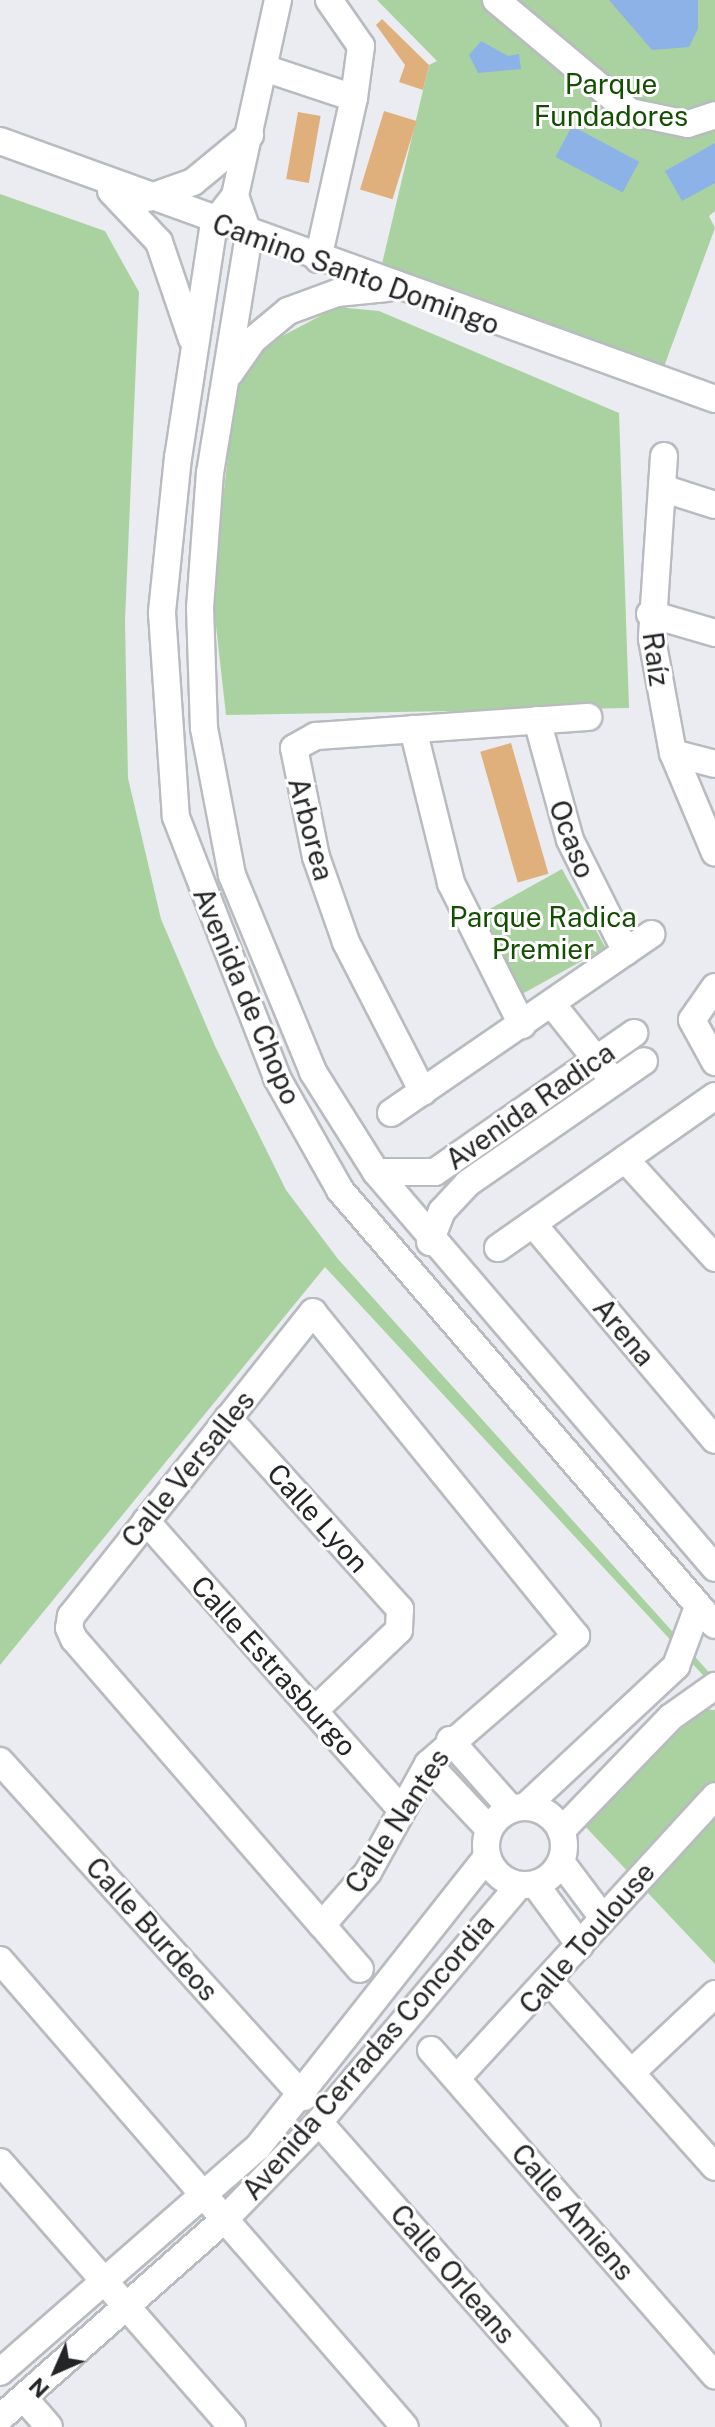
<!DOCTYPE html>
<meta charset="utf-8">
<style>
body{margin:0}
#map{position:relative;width:715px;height:2427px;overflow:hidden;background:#eaecf1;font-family:"Public Sans",sans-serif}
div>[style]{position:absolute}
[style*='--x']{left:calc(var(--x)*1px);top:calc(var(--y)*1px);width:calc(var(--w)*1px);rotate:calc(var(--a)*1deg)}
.green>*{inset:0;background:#a9d2a0;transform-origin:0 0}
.water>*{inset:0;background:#8db2e8;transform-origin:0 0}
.building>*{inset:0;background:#dfb07b;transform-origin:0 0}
.roads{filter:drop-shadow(2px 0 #b8bbbf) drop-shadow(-2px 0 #b8bbbf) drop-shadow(0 2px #b8bbbf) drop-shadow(0 -2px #b8bbbf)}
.minor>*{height:26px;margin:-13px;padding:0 13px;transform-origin:13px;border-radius:13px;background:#fff}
.minor>.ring{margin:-13px;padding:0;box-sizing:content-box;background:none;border:26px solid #fff;border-radius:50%}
span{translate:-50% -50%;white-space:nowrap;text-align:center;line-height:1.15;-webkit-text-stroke:6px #fff;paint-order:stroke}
.park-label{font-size:28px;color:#144e02}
.street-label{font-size:28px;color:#242526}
.north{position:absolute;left:16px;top:2331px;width:80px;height:80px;-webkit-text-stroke:6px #fff;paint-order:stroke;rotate:225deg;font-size:22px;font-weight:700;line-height:32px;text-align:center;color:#242526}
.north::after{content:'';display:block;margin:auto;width:28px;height:36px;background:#242526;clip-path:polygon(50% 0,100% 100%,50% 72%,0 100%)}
</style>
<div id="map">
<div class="green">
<i style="clip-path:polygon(377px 0,715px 0,715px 211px,709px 216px,715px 228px,662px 372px,381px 268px,429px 65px,437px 61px)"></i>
<i style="clip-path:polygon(0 194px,105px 231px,139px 292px,125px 621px,128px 778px,161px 919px,215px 1046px,286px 1190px,338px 1259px,715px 1679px,715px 1688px,325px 1267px,0 1665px)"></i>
<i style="clip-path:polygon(337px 307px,379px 311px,619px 413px,629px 708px,226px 715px,212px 590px,238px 373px,256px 350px)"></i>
<i style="left:562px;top:869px;width:90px;height:96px;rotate:61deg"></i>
<i style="clip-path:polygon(703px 1709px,715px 1710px,715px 1964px,581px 1822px)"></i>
</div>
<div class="water">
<i style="clip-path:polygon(609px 0,698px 0,698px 29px,689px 47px,652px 50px)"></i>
<i style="clip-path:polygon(481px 41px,508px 56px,519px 54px,521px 69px,478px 73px,469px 55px)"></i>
<i style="left:572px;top:126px;width:76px;height:35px;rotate:28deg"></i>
<i style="clip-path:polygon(715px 143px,715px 183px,682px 201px,665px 171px)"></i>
</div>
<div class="building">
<i style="clip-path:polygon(382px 19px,429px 65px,423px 90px,399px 82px,405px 65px,376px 25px)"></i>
<i style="left:384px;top:111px;width:34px;height:82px;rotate:17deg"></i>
<i style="left:298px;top:112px;width:23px;height:68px;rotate:10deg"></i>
<i style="left:511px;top:743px;width:136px;height:32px;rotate:74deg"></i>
</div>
<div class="roads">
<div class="minor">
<i style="--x:278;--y:0;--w:201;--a:102.4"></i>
<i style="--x:235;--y:196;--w:34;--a:128"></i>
<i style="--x:214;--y:223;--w:237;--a:98.7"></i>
<i style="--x:178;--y:457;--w:157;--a:95.9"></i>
<i style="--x:162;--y:613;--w:204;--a:86.1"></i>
<i style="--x:176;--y:817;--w:280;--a:68.8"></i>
<i style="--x:277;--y:1078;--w:129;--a:60.6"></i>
<i style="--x:340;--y:1190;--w:574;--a:49.24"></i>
<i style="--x:329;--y:0;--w:56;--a:55.2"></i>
<i style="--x:361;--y:46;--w:52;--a:97.7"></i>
<i style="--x:496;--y:0;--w:175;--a:39.9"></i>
<i style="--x:630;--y:112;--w:59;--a:11.7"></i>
<i style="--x:688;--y:124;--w:28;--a:-18"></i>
<i style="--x:264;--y:68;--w:95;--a:18.4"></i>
<i style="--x:354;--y:98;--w:165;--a:102.6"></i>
<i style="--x:0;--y:141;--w:760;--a:19.84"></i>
<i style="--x:111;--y:191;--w:70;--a:46.7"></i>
<i style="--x:159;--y:242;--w:102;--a:71.2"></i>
<i style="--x:235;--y:196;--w:41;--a:70.3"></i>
<i style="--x:249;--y:235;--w:240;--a:99.3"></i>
<i style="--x:210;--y:472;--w:136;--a:94.2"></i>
<i style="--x:200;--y:608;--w:120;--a:88.1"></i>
<i style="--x:204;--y:728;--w:150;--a:79.2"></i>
<i style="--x:232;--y:875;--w:213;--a:67.6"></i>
<i style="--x:313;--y:1072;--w:118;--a:57.8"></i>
<i style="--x:376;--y:1172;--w:521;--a:49.43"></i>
<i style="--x:148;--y:198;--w:48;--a:-19.6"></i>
<i style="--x:193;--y:182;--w:74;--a:-39.5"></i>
<i style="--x:230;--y:373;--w:40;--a:-55.1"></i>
<i style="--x:253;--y:340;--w:45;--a:-39.6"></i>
<i style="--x:288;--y:311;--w:52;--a:-20.2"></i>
<i style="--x:337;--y:293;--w:50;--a:-5.7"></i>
<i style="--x:664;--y:456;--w:183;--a:93.8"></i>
<i style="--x:652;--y:639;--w:116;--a:79.6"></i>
<i style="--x:673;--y:753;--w:108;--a:67.2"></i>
<i style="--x:665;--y:489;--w:52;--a:17.7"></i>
<i style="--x:650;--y:614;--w:68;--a:16.3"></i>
<i style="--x:537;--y:720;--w:124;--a:74.6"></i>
<i style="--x:570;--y:840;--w:125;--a:63.4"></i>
<i style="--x:413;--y:729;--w:159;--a:76.1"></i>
<i style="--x:451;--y:883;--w:159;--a:63.4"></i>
<i style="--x:673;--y:753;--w:43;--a:14.7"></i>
<i style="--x:715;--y:987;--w:40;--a:124.9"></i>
<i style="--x:692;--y:1020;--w:48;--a:61.3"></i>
<i style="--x:552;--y:1004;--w:88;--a:51.4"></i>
<i style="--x:423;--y:1092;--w:169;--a:-117.2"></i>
<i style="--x:346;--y:942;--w:90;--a:-109.4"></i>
<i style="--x:316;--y:857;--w:111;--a:-101.4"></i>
<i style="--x:294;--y:748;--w:25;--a:-29"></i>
<i style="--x:316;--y:736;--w:273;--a:-4"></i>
<i style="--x:391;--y:1113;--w:316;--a:-34.5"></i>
<i style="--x:625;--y:1159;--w:134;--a:47.7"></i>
<i style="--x:376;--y:1172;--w:59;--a:0"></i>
<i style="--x:435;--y:1172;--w:243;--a:-34.9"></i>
<i style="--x:533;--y:1224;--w:282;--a:49.9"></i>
<i style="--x:430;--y:1242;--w:33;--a:-69"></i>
<i style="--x:442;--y:1211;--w:38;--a:-47"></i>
<i style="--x:468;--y:1183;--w:214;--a:-34.7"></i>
<i style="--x:498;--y:1248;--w:265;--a:-35"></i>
<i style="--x:228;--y:1418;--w:257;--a:48"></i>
<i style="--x:400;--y:1609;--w:21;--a:93"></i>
<i style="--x:399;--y:1630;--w:117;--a:136.4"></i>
<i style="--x:146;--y:1521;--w:386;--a:48.5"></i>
<i style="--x:450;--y:1740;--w:92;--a:48.5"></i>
<i style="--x:0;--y:1761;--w:453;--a:47.9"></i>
<i style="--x:428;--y:1764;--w:89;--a:46.8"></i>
<i style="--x:525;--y:1807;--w:207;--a:-43"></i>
<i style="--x:676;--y:1666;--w:63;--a:-69.6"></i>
<i class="ring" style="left:486px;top:1807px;width:52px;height:52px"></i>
<i style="--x:561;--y:1831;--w:158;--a:-46"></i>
<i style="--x:671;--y:1717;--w:54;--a:-35.2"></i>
<i style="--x:561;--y:1862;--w:70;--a:53.1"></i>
<i style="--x:535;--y:1884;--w:76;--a:53.6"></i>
<i style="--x:322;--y:1925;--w:70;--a:-49"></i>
<i style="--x:368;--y:1872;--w:124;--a:-60.9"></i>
<i style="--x:428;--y:1764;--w:196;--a:-40.9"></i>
<i style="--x:576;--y:1636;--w:417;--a:-129.1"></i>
<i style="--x:313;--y:1312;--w:389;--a:128.5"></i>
<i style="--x:71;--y:1616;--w:12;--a:99"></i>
<i style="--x:69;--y:1628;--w:12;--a:66"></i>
<i style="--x:74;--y:1639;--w:379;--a:49.1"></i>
<i style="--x:322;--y:1925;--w:58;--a:49.2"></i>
<i style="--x:0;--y:1960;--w:618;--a:49.07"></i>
<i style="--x:551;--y:1983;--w:246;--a:48.3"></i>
<i style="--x:431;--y:2050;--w:432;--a:48.9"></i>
<i style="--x:632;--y:2072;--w:114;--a:-43.2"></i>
<i style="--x:457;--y:2078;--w:382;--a:-47.5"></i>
<i style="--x:319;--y:2122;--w:406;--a:48.7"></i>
<i style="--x:0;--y:2162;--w:352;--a:48.8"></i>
<i style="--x:0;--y:2372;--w:342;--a:-41.1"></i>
<i style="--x:258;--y:2147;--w:370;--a:-51.7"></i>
<i style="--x:24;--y:2398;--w:38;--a:49"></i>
<i style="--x:0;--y:2418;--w:302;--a:-41.5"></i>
<i style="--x:226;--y:2218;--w:134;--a:-45.9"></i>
<i style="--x:319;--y:2122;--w:310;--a:-49.8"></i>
</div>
</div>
<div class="park-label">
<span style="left:611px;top:100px">Parque<br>Fundadores</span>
<span style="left:543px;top:933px">Parque Radica<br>Premier</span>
</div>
<div class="street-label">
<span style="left:356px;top:274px;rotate:20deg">Camino Santo Domingo</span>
<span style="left:656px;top:659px;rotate:82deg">Raíz</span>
<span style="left:311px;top:829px;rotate:75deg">Arborea</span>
<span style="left:572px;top:839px;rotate:69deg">Ocaso</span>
<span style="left:247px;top:996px;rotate:67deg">Avenida de Chopo</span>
<span style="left:530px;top:1106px;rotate:-35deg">Avenida Radica</span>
<span style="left:624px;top:1332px;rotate:50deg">Arena</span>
<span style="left:188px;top:1469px;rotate:-51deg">Calle Versalles</span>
<span style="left:318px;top:1518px;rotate:48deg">Calle Lyon</span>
<span style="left:274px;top:1666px;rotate:48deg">Calle Estrasburgo</span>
<span style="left:397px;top:1821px;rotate:-57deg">Calle Nantes</span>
<span style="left:152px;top:1929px;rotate:48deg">Calle Burdeos</span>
<span style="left:587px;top:1938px;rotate:-49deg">Calle Toulouse</span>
<span style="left:368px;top:2057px;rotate:-49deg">Avenida Cerradas Concordia</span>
<span style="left:573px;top:2212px;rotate:49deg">Calle Amiens</span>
<span style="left:453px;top:2274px;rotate:49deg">Calle Orleans</span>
</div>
<div class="north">N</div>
</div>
